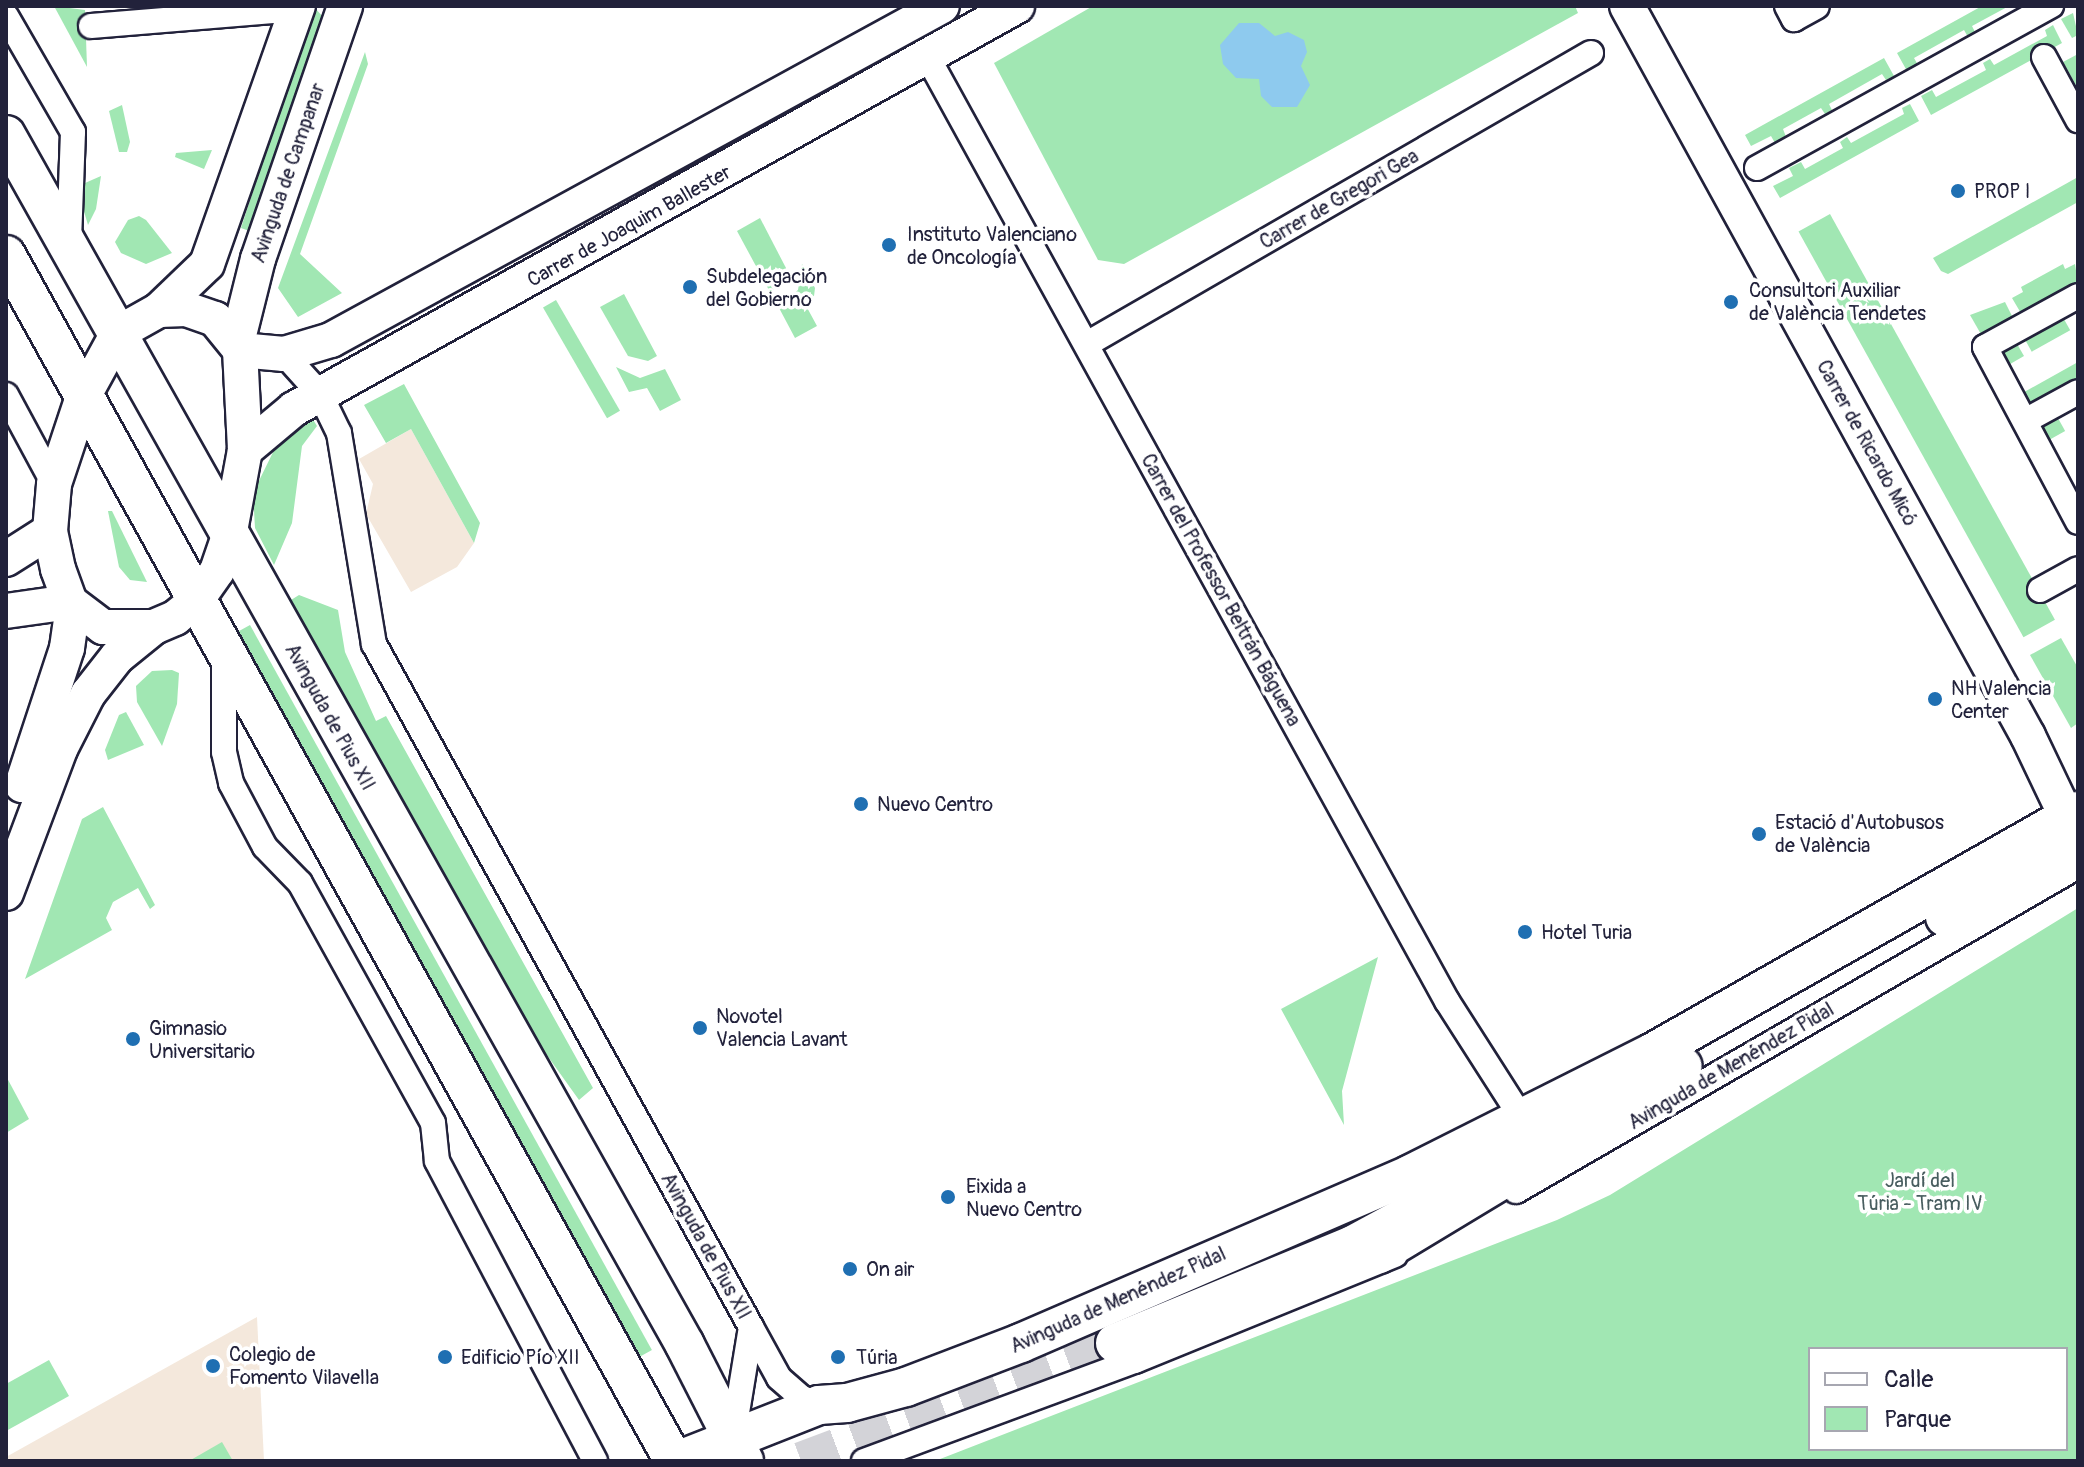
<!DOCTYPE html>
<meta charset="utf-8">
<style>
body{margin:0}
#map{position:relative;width:2084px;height:1467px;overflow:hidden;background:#fff;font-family:Pangolin,sans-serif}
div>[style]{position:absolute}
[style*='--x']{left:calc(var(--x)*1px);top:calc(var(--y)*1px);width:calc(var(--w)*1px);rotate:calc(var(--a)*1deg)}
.built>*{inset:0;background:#f4e8dc}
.green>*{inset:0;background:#a1e7b3;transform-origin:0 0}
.water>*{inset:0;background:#8ecaee}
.primary-tunnel>*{height:38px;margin-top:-19px;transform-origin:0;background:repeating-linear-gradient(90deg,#d3d3d8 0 38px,transparent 0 57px)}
.roads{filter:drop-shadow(2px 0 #22223b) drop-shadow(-2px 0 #22223b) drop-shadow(0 2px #22223b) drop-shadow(0 -2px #22223b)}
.street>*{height:24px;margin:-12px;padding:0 12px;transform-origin:12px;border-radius:12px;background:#fff}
.secondary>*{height:34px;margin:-17px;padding:0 17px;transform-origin:17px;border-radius:17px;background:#fff}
.primary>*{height:38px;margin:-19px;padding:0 19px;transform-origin:19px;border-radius:19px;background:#fff}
.dots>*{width:22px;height:22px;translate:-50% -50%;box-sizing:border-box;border:4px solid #fff;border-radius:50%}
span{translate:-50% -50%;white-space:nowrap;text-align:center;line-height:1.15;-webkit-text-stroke:7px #fff;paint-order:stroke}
.street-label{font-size:20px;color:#22223b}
.poi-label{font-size:20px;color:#22223b}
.left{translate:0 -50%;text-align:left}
.park-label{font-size:20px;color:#485d5f}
.frame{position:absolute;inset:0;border:8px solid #22223b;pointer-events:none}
.legend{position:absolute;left:1808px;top:1347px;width:260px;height:104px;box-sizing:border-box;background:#fff;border:2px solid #a7a7b1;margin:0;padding:10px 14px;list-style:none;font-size:24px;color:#22223b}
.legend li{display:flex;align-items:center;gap:16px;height:40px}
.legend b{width:40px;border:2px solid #a7a7b1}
</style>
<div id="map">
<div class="built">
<i style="clip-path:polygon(411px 429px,474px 543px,457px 567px,411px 592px,366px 514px,373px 484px,359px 459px)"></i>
<i style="clip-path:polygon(257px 1317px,264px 1461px,6px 1461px,6px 1457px)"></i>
</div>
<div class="green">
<i style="clip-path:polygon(54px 6px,85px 10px,87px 67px)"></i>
<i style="clip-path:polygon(313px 6px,325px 19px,252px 232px,241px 228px)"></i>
<i style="clip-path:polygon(1093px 6px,1575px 6px,1578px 13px,1124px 264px,1098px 260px,994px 63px)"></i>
<i style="clip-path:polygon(1982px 6px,2009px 6px,1972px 26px,1975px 32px,1968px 37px,1964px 30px,1914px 58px,1918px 65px,1907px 71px,1897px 53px)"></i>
<i style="clip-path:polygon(2073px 13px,2078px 35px,2072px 38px,2061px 19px)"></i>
<i style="clip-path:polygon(2053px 25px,2062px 43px,1931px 115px,1921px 96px,1932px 90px,1936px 97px,1986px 70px,1983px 63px,1990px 59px,1994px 65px,2047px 36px,2045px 30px)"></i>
<i style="clip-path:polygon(365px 52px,368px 64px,300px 254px,342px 293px,298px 317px,278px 288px)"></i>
<i style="clip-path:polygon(2078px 54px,2078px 89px,2063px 62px)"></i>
<i style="clip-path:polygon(1884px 58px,1894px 76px,1886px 80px,1882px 74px,1829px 104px,1832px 110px,1825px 114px,1821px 108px,1783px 129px,1786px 137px,1775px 143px,1771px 136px,1751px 146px,1745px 135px)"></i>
<i style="clip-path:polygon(1910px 104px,1919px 121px,1780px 198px,1773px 186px,1793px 176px,1789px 168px,1801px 162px,1805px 169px,1843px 148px,1840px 142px,1847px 137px,1851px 143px,1904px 114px,1902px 108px)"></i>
<i style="clip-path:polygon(122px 105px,130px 142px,127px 152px,119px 152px,109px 111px)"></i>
<i style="clip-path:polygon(212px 150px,204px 169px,175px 157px,176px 153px)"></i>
<i style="clip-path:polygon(101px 176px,96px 209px,88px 225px,80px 198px,85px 183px)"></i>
<i style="clip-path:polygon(2078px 177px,2078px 202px,1948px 274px,1941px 271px,1933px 258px)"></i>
<i style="left:1830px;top:214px;width:464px;height:36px;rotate:61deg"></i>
<i style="clip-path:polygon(139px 216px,146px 220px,172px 253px,146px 264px,121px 253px,115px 242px,128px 220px)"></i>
<i style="clip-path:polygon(760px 218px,786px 268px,785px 282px,770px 292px,737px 231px)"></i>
<i style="clip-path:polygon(802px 264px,815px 288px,814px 296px,804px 302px,817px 326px,795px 338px,778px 306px,798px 290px)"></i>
<i style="clip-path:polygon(2063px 264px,2065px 269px,2075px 264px,2078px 284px,2022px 315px,2012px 298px,2023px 292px,2021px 287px)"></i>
<i style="clip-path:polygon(624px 294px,657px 356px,648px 361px,628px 356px,600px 307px)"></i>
<i style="left:556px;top:300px;width:128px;height:15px;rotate:60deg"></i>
<i style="clip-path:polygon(2005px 302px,2014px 320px,1982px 336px,1970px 315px)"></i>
<i style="left:2060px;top:312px;width:21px;height:44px;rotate:61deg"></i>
<i style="left:2013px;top:337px;width:22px;height:22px;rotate:60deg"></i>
<i style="clip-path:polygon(2078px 362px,2078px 386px,2029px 413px,2019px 395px)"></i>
<i style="clip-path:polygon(616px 367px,640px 378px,665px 369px,681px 400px,660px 411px,647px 388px,629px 392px)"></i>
<i style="clip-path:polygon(404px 384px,480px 523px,474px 543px,411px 429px,386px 443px,364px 405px)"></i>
<i style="left:2054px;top:411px;width:23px;height:22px;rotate:61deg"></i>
<i style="clip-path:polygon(312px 418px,317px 426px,302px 446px,292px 523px,274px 565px,255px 528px,253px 493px,278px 442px)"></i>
<i style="clip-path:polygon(108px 511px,112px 511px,147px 582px,130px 580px,119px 567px)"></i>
<i style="clip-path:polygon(299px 595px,338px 610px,345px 652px,376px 721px,386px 716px,593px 1088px,579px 1100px,539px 1044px,291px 600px)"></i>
<i style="left:250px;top:625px;width:829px;height:15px;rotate:61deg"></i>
<i style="clip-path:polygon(2061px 638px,2078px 668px,2078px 723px,2071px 728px,2030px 655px)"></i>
<i style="clip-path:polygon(172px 670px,179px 673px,177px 704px,162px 746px,137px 702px,136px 686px,152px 671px)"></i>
<i style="clip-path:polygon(126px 712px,144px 745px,108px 760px,105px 750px,119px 715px)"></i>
<i style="clip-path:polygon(103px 807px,155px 905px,150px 909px,138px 888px,113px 902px,106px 918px,112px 930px,25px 979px,82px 819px)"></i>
<i style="clip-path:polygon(evenodd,2078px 908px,2078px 1461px,935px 1461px,1557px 1220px,1610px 1195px,2078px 908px,1810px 1349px,2066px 1349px,2066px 1449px,1810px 1449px,1810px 1349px)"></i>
<i style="clip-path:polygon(1378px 957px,1342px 1091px,1344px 1125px,1281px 1009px)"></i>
<i style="clip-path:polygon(6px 1076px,29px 1119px,6px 1133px)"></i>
<i style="clip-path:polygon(49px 1360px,69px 1396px,6px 1431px,6px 1384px)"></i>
<i style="clip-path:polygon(222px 1442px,233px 1461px,189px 1461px)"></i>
</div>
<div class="water">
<i style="clip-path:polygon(1239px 23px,1259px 23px,1275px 36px,1288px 32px,1304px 40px,1307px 52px,1301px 66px,1310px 85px,1297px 107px,1272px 107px,1261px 96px,1259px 79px,1236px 78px,1223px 64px,1220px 45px)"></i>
</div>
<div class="primary-tunnel">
<i style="--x:801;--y:1461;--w:335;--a:-20.6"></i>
</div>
<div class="roads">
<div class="street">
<i style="--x:1787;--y:6;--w:15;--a:62"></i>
<i style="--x:1794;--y:19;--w:26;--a:-29"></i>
<i style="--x:6;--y:16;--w:134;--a:60"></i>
<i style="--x:73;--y:132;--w:111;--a:92.1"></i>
<i style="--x:91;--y:26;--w:207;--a:-4.7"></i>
<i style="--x:927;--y:56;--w:1079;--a:61.18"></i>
<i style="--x:1447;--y:1001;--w:158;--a:57.4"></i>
<i style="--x:1532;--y:1134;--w:27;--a:88"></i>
<i style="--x:1533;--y:1161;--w:21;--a:129"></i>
<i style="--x:1520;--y:1177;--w:162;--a:148.9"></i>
<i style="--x:2044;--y:57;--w:72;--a:61.6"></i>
<i style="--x:1757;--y:168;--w:336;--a:-28.9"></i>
<i style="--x:2078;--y:296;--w:106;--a:151.3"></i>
<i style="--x:1985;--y:347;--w:198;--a:62"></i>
<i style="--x:1087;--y:344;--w:582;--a:-30"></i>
<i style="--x:284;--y:354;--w:54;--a:48"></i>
<i style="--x:320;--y:394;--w:43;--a:64"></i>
<i style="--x:339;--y:433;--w:214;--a:80.6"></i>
<i style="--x:374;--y:644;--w:780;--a:61.1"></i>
<i style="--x:751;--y:1327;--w:111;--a:99.3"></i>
<i style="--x:6;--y:395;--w:101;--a:61.7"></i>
<i style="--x:2025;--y:421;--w:60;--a:-28.7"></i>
<i style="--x:2040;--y:590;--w:43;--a:-28.9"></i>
<i style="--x:224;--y:654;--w:98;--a:90"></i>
<i style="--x:224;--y:752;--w:32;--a:77"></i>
<i style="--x:231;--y:783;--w:72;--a:62"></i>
<i style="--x:265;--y:847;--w:50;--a:45.8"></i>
<i style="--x:300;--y:883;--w:274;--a:61"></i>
<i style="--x:433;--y:1123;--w:38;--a:84"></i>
<i style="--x:437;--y:1161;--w:339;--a:62.2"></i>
<i style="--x:1516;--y:1191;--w:649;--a:-30.04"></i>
<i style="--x:751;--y:1327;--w:58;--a:61.2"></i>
<i style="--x:779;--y:1378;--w:30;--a:41"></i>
<i style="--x:802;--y:1398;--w:18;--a:22"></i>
<i style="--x:864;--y:1461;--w:289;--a:-20.3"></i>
<i style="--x:1135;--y:1361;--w:281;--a:-22.2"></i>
</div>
<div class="secondary">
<i style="--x:1627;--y:6;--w:833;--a:61.22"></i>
<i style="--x:2028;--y:736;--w:116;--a:64.5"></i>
<i style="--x:186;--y:309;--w:31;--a:19"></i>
<i style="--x:215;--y:319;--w:40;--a:51"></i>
<i style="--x:240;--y:350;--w:100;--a:87.1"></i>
<i style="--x:245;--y:450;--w:87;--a:100.5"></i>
<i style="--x:229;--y:536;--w:37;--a:109"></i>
<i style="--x:217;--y:571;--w:37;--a:125"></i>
<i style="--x:196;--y:601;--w:27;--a:141"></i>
<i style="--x:175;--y:618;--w:23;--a:157"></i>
<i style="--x:154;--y:627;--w:51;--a:180"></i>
<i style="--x:103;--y:627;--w:41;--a:-142.9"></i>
<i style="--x:70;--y:602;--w:35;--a:-110"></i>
<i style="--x:58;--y:569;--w:39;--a:-102"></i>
<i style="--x:50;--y:531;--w:47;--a:-85.1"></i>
<i style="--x:54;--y:484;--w:92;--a:-71.6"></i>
<i style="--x:83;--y:397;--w:73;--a:-61.3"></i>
<i style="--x:118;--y:333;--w:47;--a:-29.3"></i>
<i style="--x:159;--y:310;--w:27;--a:-2"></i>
<i style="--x:159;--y:310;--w:66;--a:-43.8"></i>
<i style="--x:207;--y:264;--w:274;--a:-70.6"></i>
<i style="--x:237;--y:343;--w:87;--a:-76"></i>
<i style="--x:258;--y:259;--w:268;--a:-71"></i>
<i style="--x:240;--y:350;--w:44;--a:5.2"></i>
<i style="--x:284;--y:354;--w:49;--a:-16.6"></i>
<i style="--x:331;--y:340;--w:696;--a:-28.66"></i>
<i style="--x:245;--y:450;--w:64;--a:-39.9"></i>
<i style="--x:294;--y:409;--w:828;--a:-29.14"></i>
<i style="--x:6;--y:559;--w:52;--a:-32.5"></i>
<i style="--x:6;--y:611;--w:65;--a:-8"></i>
<i style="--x:22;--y:785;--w:144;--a:-71.8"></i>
<i style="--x:67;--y:648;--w:42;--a:-81.9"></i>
<i style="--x:6;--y:893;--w:154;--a:-69.4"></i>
<i style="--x:60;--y:749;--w:62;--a:-63"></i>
<i style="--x:88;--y:694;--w:47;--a:-51.9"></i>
<i style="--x:117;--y:657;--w:48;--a:-39"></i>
</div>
<div class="primary">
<i style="--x:6;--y:135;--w:1387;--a:60.7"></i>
<i style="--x:685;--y:1345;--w:130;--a:63"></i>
<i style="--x:6;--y:255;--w:1379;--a:61.02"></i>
<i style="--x:1945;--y:917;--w:153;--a:-29.7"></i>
<i style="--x:1115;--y:1343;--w:257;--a:-22.4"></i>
<i style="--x:1353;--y:1245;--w:375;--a:-28.5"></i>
<i style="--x:677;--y:1461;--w:153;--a:-21.5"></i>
<i style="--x:819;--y:1405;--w:28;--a:-4"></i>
<i style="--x:847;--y:1403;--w:61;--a:-15.2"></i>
<i style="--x:906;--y:1387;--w:123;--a:-20.9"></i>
<i style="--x:1021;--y:1343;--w:425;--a:-23.4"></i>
<i style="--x:1411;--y:1174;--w:267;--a:-26.7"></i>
<i style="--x:1650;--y:1054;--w:492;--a:-29.6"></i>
</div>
</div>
<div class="dots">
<i style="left:1958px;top:191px;background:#1f6fb2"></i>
<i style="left:889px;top:245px;background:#1f6fb2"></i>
<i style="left:690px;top:287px;background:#1f6fb2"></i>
<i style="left:1731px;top:302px;background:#1f6fb2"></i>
<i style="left:1935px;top:699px;background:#1f6fb2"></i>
<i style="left:861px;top:804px;background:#1f6fb2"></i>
<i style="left:1759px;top:834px;background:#1f6fb2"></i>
<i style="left:1525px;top:932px;background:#1f6fb2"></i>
<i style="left:700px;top:1028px;background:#1f6fb2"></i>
<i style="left:133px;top:1039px;background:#1f6fb2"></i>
<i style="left:948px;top:1197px;background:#1f6fb2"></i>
<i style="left:850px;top:1269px;background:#1f6fb2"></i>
<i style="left:445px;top:1357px;background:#1f6fb2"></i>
<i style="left:838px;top:1357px;background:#1f6fb2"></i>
<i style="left:213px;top:1366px;background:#1f6fb2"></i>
</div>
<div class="street-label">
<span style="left:288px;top:173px;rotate:-71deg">Avinguda de Campanar</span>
<span style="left:1339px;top:199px;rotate:-30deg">Carrer de Gregori Gea</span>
<span style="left:629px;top:226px;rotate:-29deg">Carrer de Joaquim Ballester</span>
<span style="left:1867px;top:443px;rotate:61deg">Carrer de Ricardo Micó</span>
<span style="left:1221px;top:590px;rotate:61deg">Carrer del Professor Beltrán Báguena</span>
<span style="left:330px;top:717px;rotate:61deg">Avinguda de Pius XII</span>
<span style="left:1731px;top:1066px;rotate:-30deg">Avinguda de Menéndez Pidal</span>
<span style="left:706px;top:1246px;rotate:61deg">Avinguda de Pius XII</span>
<span style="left:1118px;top:1300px;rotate:-24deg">Avinguda de Menéndez Pidal</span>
</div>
<div class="poi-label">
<span class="left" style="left:1974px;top:191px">PROP I</span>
<span class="left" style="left:907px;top:246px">Instituto Valenciano<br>de Oncología</span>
<span class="left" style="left:706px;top:288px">Subdelegación<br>del Gobierno</span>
<span class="left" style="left:1749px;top:302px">Consultori Auxiliar<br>de València Tendetes</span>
<span class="left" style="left:1951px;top:700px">NH Valencia<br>Center</span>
<span class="left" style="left:877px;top:804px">Nuevo Centro</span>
<span class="left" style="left:1775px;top:834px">Estació d'Autobusos<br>de València</span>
<span class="left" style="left:1541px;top:932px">Hotel Turia</span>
<span class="left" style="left:716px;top:1028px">Novotel<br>Valencia Lavant</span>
<span class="left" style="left:149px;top:1040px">Gimnasio<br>Universitario</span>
<span class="left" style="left:966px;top:1198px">Eixida a<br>Nuevo Centro</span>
<span class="left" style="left:866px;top:1269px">On air</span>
<span class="left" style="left:229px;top:1366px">Colegio de<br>Fomento Vilavella</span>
<span class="left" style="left:461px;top:1357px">Edificio Pío XII</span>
<span class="left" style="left:856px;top:1357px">Túria</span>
</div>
<div class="park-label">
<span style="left:1920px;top:1192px">Jardí del<br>Túria - Tram IV</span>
</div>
<div class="frame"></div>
<ul class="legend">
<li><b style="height:10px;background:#fff"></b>Calle</li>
<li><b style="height:22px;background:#a1e7b3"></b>Parque</li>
</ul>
</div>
